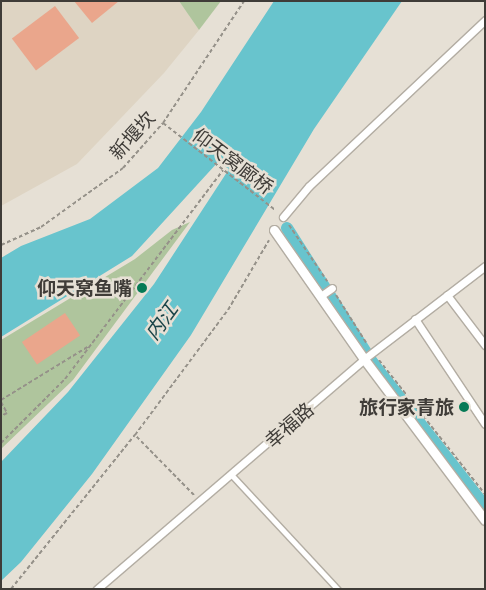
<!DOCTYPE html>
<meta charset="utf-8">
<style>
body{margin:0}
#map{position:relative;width:486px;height:590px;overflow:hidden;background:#e6e0d5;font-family:Commissioner,"Noto Sans SC",sans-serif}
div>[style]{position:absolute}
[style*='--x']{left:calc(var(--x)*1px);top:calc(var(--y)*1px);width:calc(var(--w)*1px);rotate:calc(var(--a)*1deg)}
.built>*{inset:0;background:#ded4c3}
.green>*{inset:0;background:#afc59d}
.water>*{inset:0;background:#68c4cd}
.canal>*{height:12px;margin:-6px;padding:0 6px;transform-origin:6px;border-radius:6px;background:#68c4cd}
.building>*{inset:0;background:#eaa68c;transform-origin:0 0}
.path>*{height:2px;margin-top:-1px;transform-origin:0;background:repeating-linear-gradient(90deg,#959189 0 4px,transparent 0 6.5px)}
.roads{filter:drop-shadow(1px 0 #b3ada3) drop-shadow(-1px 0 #b3ada3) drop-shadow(0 1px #b3ada3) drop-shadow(0 -1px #b3ada3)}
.service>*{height:4.5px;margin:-2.25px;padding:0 2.25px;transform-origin:2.25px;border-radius:2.25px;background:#fff}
.pedestrian>*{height:7px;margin:-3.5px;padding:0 3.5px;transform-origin:3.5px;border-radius:3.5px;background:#fff}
.minor>*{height:9px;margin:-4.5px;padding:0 4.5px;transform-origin:4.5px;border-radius:4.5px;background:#fff}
.dots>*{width:14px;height:14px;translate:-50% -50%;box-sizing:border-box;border:2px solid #e6e0d5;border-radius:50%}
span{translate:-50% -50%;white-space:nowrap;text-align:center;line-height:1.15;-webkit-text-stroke:5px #e6e0d5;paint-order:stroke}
.street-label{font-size:19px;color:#3f3c38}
.poi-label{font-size:19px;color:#3f3c38;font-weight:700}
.right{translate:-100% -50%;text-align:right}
.water-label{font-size:20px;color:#1b4549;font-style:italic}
.frame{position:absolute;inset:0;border:2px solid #3f3c38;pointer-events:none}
</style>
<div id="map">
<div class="built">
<i style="clip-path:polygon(1px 1px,179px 1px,199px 30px,164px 73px,77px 164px,1px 206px)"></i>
</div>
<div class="green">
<i style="clip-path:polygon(179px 1px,221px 1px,199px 30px)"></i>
<i style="clip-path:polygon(190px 222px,73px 380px,1px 449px,1px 340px,135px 259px,172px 230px)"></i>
</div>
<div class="water">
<i style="clip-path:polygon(274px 1px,402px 1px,314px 129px,191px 335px,92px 474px,21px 562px,1px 581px,1px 462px,68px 392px,154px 284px,229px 169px,218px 162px,132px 256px,1px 337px,1px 258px,21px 246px,90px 219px,158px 168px,201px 112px)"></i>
</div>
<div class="canal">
<i style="--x:287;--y:228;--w:159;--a:57.6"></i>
<i style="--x:372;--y:362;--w:183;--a:51.9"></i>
</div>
<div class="building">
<i style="clip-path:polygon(74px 1px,119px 1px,92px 23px)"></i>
<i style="left:55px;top:6px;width:40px;height:54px;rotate:53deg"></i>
<i style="left:65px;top:313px;width:27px;height:52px;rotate:56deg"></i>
</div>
<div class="path">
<i style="--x:163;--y:123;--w:142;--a:37.8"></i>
<i style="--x:289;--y:225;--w:68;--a:55.8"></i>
<i style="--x:1;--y:245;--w:44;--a:-24.2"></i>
<i style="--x:41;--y:227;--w:101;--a:-35.7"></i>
<i style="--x:123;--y:168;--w:60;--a:-48.4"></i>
<i style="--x:163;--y:123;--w:146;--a:-56.4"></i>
<i style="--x:336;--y:295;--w:58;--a:57.7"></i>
<i style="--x:379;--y:360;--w:171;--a:51.7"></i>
<i style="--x:1;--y:400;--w:103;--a:-31.5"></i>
<i style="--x:1;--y:402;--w:13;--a:61"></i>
<i style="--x:7;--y:413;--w:7;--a:153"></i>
<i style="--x:1;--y:443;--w:91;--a:-45"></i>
<i style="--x:65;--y:379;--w:262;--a:-52.9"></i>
<i style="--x:194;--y:495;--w:84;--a:-134.5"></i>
<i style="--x:135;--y:435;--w:156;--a:-53.4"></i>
<i style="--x:228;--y:310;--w:81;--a:-59.6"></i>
<i style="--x:11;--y:589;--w:198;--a:-51.2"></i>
</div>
<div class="roads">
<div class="service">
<i style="--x:231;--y:474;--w:157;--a:47.1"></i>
</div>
<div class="pedestrian">
<i style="--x:283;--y:217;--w:40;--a:-50"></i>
<i style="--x:309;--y:186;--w:242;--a:-43.3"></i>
<i style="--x:322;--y:295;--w:12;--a:-35"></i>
<i style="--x:447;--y:295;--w:63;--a:52.8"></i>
<i style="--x:415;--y:319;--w:126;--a:56.3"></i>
<i style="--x:97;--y:589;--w:352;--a:-40.7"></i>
<i style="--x:364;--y:359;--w:153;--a:-37.5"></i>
</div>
<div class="minor">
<i style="--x:274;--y:230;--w:157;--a:55.1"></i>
<i style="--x:364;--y:359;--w:201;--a:53.1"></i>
</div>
</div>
<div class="dots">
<i style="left:142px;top:288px;background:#057a56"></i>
<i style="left:464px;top:407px;background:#057a56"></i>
</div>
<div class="street-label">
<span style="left:132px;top:135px;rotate:-48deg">新堰坎</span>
<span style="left:233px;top:161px;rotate:37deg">仰天窝廊桥</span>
<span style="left:289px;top:425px;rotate:-41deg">幸福路</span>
</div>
<div class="poi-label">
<span class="right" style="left:132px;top:288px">仰天窝鱼嘴</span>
<span class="right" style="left:454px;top:407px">旅行家青旅</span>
</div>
<div class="water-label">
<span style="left:161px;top:321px;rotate:-54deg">内江</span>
</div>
<div class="frame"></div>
</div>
